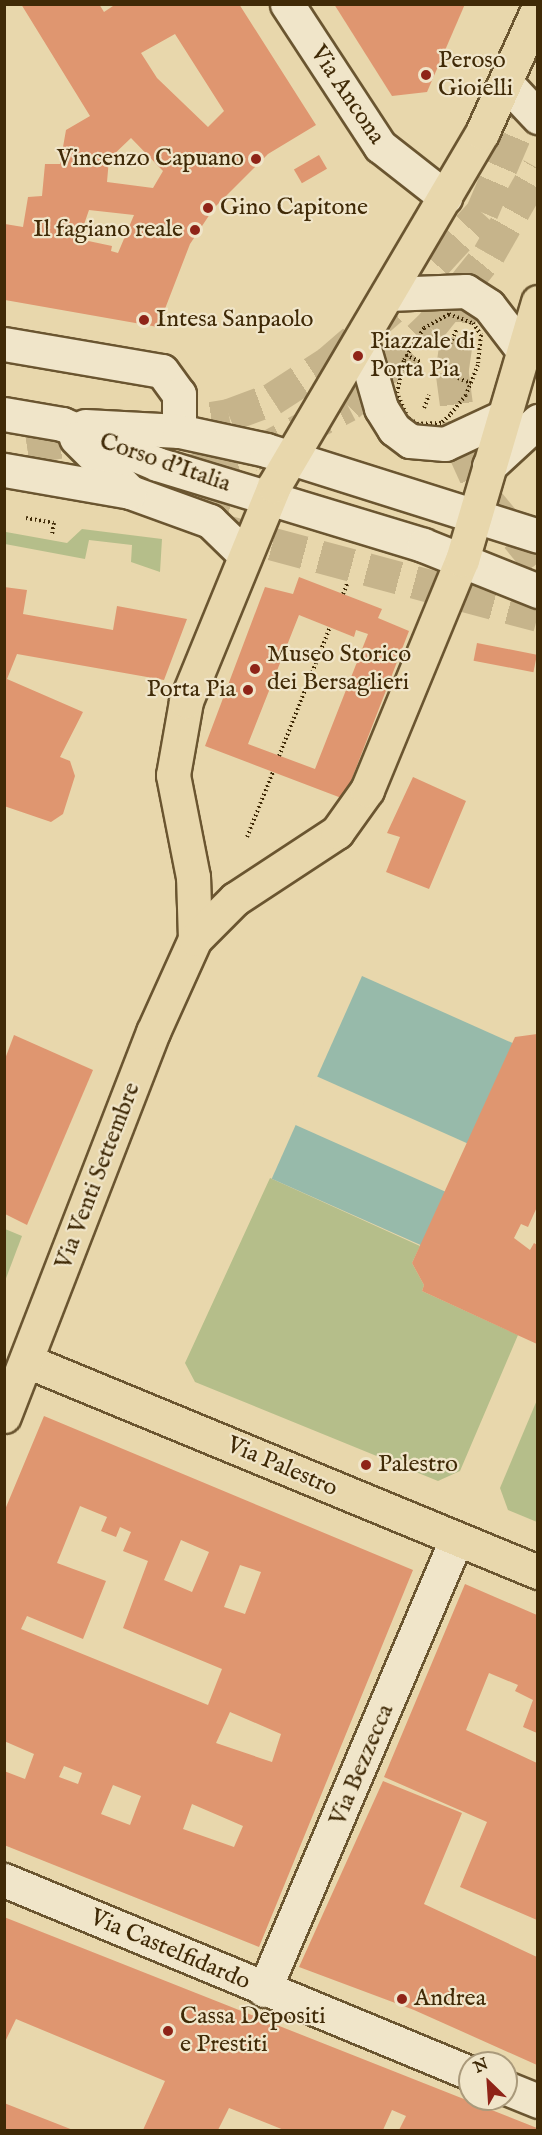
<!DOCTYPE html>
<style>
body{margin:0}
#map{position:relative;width:542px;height:2135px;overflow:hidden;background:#e8d7ac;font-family:"IM FELL English",serif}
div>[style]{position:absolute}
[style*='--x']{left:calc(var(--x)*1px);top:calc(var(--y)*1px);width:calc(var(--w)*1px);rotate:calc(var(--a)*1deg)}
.green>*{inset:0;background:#b5be8a}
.water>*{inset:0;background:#97baaa;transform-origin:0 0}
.pier>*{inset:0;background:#e8d7ac;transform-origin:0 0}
.building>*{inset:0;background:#df9670;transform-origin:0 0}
.major-tunnel>*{height:33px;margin-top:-16.5px;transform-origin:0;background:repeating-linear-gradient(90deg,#c6b48b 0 33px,transparent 0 49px)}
.path>*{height:4px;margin-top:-2px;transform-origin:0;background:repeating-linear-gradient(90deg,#402a07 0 1.5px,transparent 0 4.5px)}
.roads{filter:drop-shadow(2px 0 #6a5530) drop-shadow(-2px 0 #6a5530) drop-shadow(0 2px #6a5530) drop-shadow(0 -2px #6a5530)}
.minor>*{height:33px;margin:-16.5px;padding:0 16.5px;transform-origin:16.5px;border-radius:16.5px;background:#f0e5c9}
.major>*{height:33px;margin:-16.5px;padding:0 16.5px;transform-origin:16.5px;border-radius:16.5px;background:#e8d7ac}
.dots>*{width:16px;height:16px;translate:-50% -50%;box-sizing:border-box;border:3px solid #f0e5c9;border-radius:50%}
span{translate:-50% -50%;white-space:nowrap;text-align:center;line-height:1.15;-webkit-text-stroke:4.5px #f0e5c9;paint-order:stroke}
.poi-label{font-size:24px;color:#402a07}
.left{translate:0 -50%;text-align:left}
.right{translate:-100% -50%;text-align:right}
.street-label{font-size:24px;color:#402a07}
.frame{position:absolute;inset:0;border:6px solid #402a07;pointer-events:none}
.north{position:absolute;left:458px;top:2051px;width:60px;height:60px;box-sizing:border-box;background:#f0e5c9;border:2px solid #aa9a7b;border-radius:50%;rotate:335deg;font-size:16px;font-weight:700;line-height:24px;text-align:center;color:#402a07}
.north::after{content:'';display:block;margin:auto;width:21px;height:27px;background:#8f2418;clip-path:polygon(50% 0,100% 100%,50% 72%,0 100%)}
</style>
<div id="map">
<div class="green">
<i style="clip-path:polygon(4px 527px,6px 532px,67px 543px,82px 529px,162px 539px,160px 572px,131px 562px,132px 545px,89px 540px,85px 559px,5px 544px)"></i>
<i style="clip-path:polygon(270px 1178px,420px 1246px,412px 1263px,424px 1285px,422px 1291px,518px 1335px,460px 1471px,438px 1481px,195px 1382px,185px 1363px)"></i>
<i style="clip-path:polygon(5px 1229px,22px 1236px,5px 1281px)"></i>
<i style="clip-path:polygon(537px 1400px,537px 1522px,508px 1510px,500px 1488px)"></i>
</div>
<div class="water">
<i style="left:362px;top:976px;width:166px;height:222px;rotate:24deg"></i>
</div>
<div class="pier">
<i style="left:316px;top:1076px;width:166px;height:53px;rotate:24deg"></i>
</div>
<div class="building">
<i style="clip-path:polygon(evenodd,21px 4px,99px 4px,104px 12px,116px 4px,239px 4px,316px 125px,268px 154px,214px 208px,190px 244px,158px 327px,5px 300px,5px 224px,23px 227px,28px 197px,42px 196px,45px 164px,60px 164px,66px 130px,90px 116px,21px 4px,175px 34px,224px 111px,208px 127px,157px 78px,141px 53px,175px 34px,21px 4px,131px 138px,163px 171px,153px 188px,107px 182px,109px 159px,131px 138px,21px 4px,89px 210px,134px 215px,118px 253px,111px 251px,112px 246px,79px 239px,89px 210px)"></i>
<i style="clip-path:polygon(334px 4px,465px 4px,427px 92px,392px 96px)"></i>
<i style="left:319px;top:155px;width:16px;height:29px;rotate:60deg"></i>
<i style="clip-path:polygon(evenodd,299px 577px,382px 609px,378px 618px,409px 631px,344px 799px,205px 746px,265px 587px,293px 594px,299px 577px,299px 615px,354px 637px,356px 630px,368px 634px,315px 769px,248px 744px,299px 615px)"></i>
<i style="clip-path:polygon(4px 587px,27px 590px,23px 614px,113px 630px,117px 606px,187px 619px,164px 680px,17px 654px,7px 679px,83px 712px,60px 757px,70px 761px,75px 776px,63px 814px,51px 822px,4px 806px)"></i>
<i style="left:477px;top:643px;width:61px;height:18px;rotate:11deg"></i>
<i style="clip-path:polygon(413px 777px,466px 801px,429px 889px,386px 872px,400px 837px,387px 833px)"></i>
<i style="clip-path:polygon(537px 1034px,537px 1207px,528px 1227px,521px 1224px,514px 1238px,530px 1250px,534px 1243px,537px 1245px,537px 1344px,422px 1291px,424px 1285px,412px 1263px,515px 1037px)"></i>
<i style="clip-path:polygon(14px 1035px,93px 1070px,27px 1225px,5px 1214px,5px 1059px)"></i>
<i style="clip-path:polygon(evenodd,44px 1416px,413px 1570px,259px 1947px,4px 1845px,4px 1771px,25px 1779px,34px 1754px,4px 1741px,4px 1512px,44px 1416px,80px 1506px,107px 1517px,101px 1531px,116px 1537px,120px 1527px,131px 1532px,123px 1551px,148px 1561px,123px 1628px,222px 1669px,208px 1705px,21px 1629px,27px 1616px,83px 1639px,106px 1581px,57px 1563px,80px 1506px,44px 1416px,181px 1540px,209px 1552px,192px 1592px,164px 1580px,181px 1540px,44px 1416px,240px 1565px,261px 1572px,245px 1614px,224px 1607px,240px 1565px,44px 1416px,230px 1712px,281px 1734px,272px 1762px,216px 1743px,230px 1712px,44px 1416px,64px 1766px,82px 1773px,78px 1784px,59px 1777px,64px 1766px,44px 1416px,113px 1785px,141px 1796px,130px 1825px,101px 1814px,113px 1785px,44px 1416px,192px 1804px,243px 1826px,234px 1847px,183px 1829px,192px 1804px)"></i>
<i style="clip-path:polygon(465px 1584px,537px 1615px,537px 1733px,523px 1727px,533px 1700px,515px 1691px,518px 1685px,489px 1673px,466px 1730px,537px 1763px,537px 1920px,460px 1887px,487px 1822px,384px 1777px)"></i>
<i style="clip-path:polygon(383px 1781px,462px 1813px,424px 1904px,537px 1957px,537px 2065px,414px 2010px,299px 1967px)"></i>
<i style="clip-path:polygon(4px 1917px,537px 2128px,537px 2130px,399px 2130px,406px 2116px,392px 2110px,383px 2130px,284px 2130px,229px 2108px,218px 2130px,143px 2130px,165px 2081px,16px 2019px,4px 2044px)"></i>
<i style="clip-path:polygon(4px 2103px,73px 2130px,4px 2130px)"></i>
</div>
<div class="major-tunnel">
<i style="--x:464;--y:289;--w:83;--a:98.3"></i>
<i style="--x:452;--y:371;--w:76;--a:82.4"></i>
<i style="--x:462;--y:446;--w:58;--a:65.6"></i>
<i style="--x:486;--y:499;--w:82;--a:50.5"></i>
<i style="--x:163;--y:426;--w:67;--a:-9.5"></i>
<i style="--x:229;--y:415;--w:46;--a:-20.4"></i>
<i style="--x:272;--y:399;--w:68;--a:-33"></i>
<i style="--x:329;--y:362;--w:96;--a:-40.8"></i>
<i style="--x:402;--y:299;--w:118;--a:-47.4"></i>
<i style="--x:482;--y:212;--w:142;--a:-66.9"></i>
<i style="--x:27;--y:447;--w:77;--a:-9"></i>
<i style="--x:152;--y:481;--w:107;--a:15.7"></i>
<i style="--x:93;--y:484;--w:113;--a:-8.1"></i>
<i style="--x:205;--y:468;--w:49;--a:-15.5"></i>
<i style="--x:252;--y:455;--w:108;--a:-27.5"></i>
<i style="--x:348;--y:405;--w:113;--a:-43.6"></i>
<i style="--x:430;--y:327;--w:94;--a:-51.1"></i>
<i style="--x:489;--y:254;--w:99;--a:-60.3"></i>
<i style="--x:225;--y:531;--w:324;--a:15"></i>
</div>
<div class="path">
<i style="--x:449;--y:314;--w:26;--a:21"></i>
<i style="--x:473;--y:323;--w:14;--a:56"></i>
<i style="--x:481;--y:335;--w:30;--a:96"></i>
<i style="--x:478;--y:365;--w:32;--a:112"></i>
<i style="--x:466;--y:395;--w:26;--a:129"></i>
<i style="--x:450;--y:415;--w:12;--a:138"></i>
<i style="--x:441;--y:423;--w:23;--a:178"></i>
<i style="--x:418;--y:424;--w:12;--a:-149"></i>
<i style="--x:408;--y:418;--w:27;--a:-114"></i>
<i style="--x:397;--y:393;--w:34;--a:-78"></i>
<i style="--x:404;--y:360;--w:38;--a:-58"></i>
<i style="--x:424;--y:328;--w:29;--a:-29"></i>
<i style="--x:450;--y:344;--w:17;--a:-66"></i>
<i style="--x:406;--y:355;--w:17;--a:25"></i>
<i style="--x:458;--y:378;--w:14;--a:21"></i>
<i style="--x:424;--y:408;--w:14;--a:-69"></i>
<i style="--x:26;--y:518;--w:28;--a:10"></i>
<i style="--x:54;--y:523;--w:11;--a:100"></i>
<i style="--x:343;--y:594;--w:11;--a:-68"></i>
<i style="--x:279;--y:756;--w:139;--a:-68.4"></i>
<i style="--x:247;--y:837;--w:70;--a:-68.2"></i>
</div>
<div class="roads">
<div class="minor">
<i style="--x:287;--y:4;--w:170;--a:56.8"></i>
<i style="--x:380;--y:146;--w:83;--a:38.1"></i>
<i style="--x:506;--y:83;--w:47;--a:46.7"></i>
<i style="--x:388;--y:294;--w:78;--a:-2.2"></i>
<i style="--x:466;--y:291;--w:27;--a:33"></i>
<i style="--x:489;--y:306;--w:54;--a:52.5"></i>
<i style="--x:362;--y:342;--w:69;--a:73.9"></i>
<i style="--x:381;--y:408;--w:25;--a:58"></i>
<i style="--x:394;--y:429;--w:20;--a:37"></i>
<i style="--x:410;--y:441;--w:35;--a:5"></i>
<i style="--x:445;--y:444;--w:64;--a:-25"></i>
<i style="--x:4;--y:344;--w:160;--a:9.7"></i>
<i style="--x:162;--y:371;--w:29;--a:54"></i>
<i style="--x:179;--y:394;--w:37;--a:90"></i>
<i style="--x:4;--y:414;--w:59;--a:9.8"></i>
<i style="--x:62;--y:424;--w:103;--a:22.8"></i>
<i style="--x:157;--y:464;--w:278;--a:16.9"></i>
<i style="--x:423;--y:545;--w:124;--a:21.8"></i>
<i style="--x:85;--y:426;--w:94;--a:3"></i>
<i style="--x:179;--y:431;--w:89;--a:12.3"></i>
<i style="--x:266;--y:450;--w:285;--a:17.5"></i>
<i style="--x:76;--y:438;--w:76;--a:45"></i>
<i style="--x:130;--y:492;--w:85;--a:19.9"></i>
<i style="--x:210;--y:521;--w:49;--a:44.2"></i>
<i style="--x:489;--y:466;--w:67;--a:-42.6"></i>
<i style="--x:4;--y:470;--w:128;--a:9.9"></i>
<i style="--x:4;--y:1880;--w:504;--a:22.5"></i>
<i style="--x:264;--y:1990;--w:490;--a:-66.9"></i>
<i style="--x:506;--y:2088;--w:35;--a:22"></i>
</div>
<div class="major">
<i style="--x:195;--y:939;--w:62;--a:-91.8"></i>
<i style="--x:193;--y:877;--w:104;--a:-101.1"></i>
<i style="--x:173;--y:775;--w:75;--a:-80"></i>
<i style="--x:186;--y:701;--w:232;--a:-67.7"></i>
<i style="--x:274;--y:486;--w:410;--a:-59.5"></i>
<i style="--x:482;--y:133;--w:136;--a:-65.7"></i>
<i style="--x:27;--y:1361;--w:553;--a:22.44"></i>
<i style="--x:4;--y:1416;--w:412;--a:-68.8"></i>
<i style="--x:153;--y:1032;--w:102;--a:-65.7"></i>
<i style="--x:195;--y:939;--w:57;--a:-45"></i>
<i style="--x:235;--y:899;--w:122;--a:-33.3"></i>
<i style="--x:337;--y:832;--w:52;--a:-54.5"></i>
<i style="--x:367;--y:790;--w:249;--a:-67.6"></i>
<i style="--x:462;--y:560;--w:269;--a:-73.6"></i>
</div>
</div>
<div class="dots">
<i style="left:426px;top:75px;background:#8f2418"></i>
<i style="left:256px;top:159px;background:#8f2418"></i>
<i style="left:208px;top:208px;background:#8f2418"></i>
<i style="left:195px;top:230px;background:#8f2418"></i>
<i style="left:144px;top:320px;background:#8f2418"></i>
<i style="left:358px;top:356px;background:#8f2418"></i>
<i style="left:255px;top:669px;background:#8f2418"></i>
<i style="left:248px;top:690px;background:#8f2418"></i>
<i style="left:366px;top:1465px;background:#8f2418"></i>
<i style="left:402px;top:1999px;background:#8f2418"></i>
<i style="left:168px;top:2031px;background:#8f2418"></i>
</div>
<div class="poi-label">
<span class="left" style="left:438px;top:75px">Peroso<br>Gioielli</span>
<span class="right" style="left:244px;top:159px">Vincenzo Capuano</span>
<span class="left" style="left:220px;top:208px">Gino Capitone</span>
<span class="right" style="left:183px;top:230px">Il fagiano reale</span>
<span class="left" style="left:156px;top:320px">Intesa Sanpaolo</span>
<span class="left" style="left:370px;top:356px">Piazzale di<br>Porta Pia</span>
<span class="left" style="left:267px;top:669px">Museo Storico<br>dei Bersaglieri</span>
<span class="right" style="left:236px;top:690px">Porta Pia</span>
<span class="left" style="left:378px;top:1465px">Palestro</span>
<span class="left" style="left:414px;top:1999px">Andrea</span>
<span class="left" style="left:180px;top:2031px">Cassa Depositi<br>e Prestiti</span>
</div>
<div class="street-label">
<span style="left:347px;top:95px;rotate:56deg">Via Ancona</span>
<span style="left:165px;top:463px;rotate:19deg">Corso d'Italia</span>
<span style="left:98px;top:1176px;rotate:-69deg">Via Venti Settembre</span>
<span style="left:282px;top:1467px;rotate:23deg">Via Palestro</span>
<span style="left:362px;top:1765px;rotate:-67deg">Via Bezzecca</span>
<span style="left:170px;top:1950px;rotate:23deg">Via Castelfidardo</span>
</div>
<div class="frame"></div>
<div class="north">N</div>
</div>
